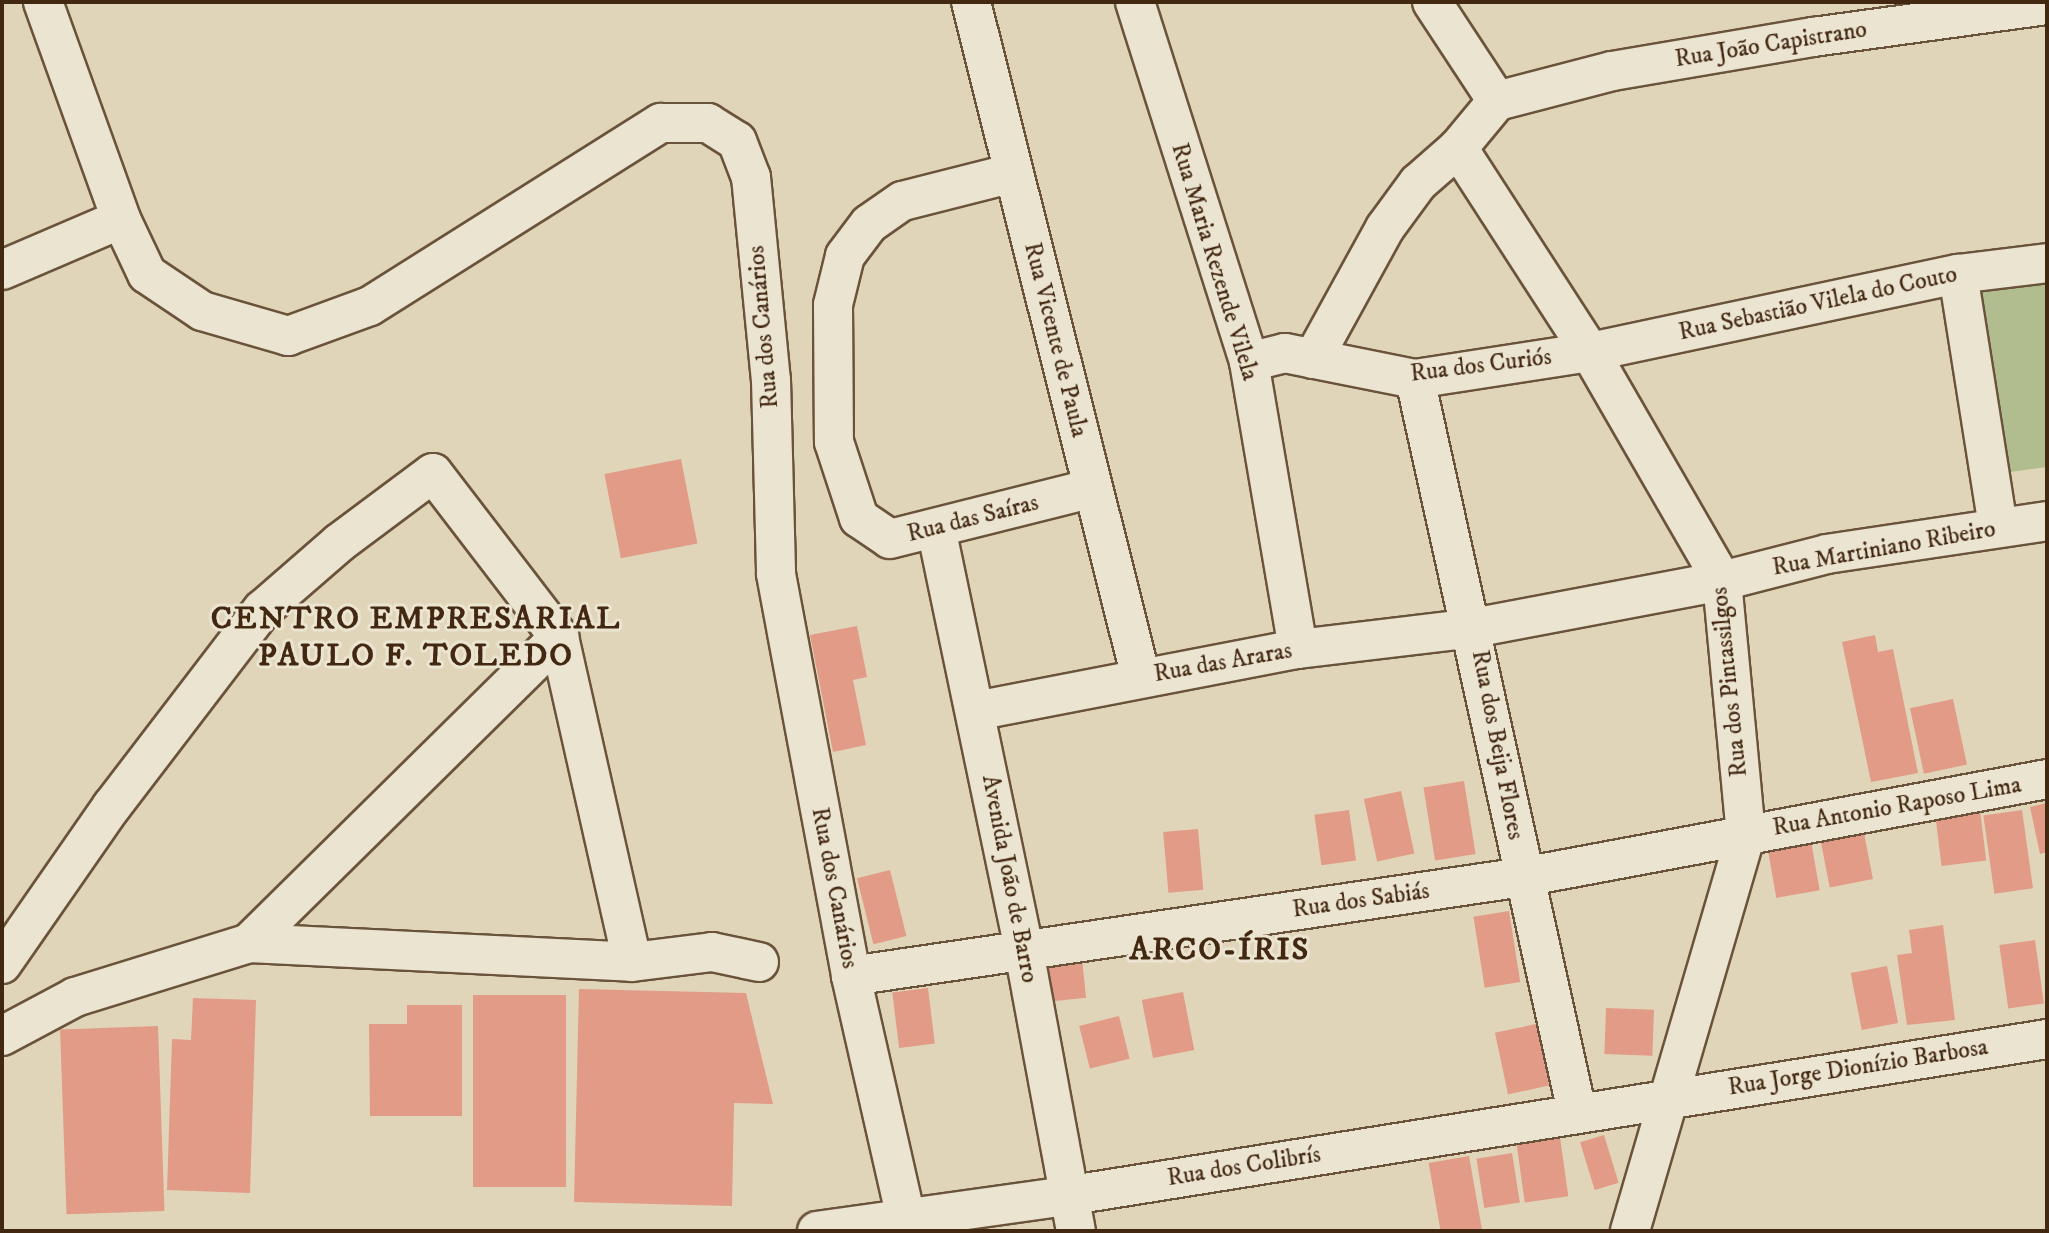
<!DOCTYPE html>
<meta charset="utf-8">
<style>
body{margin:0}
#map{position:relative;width:2049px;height:1233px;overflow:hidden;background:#e0d5b8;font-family:"IM FELL DW Pica",serif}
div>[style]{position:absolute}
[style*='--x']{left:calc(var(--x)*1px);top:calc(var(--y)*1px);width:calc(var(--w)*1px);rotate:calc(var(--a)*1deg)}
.green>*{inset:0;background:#b2bd8f}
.building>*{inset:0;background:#e19b87;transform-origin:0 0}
.roads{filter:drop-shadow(2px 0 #6a533b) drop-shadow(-2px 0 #6a533b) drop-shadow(0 2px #6a533b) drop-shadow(0 -2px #6a533b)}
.minor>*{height:38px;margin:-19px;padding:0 19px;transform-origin:19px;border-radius:19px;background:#ebe4d1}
span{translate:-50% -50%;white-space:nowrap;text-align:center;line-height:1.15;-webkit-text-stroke:6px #ebe4d1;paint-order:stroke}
.street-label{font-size:24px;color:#432811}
.district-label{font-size:32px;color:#432811;font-weight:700;letter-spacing:2px}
.frame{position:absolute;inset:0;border:4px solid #432811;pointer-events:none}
</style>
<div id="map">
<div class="green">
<i style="clip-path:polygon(2047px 250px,2047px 467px,2003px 473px,1972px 261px)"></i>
</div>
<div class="building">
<i style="left:681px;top:459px;width:86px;height:78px;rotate:79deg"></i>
<i style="clip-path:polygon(857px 626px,867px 677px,853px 680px,866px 745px,833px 752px,810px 635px)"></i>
<i style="clip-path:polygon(1875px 635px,1878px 652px,1893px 649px,1918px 773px,1871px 782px,1842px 642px)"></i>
<i style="left:1953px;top:699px;width:67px;height:44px;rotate:78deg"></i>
<i style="left:1464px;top:781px;width:74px;height:41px;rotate:81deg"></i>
<i style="left:1401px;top:791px;width:64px;height:38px;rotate:78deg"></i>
<i style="clip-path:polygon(2047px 803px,2047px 852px,2040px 854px,2030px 807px)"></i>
<i style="left:1349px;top:810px;width:51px;height:35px;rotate:82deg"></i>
<i style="left:1980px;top:810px;width:51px;height:45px;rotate:83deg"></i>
<i style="left:2022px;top:810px;width:79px;height:39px;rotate:82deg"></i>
<i style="left:1863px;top:828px;width:52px;height:44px;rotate:79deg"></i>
<i style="left:1198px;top:829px;width:61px;height:35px;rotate:85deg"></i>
<i style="left:1811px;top:841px;width:50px;height:44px;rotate:80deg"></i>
<i style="left:890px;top:870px;width:68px;height:34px;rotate:76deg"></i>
<i style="left:1509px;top:911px;width:72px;height:36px;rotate:81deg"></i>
<i style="clip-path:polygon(1943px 925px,1955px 1020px,1907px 1025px,1897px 955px,1912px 953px,1909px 930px)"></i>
<i style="left:2035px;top:940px;width:64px;height:36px;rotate:82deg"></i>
<i style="left:1082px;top:959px;width:39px;height:36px;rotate:84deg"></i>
<i style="left:1887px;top:966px;width:58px;height:37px;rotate:79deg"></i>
<i style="left:928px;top:988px;width:56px;height:36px;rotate:83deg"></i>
<i style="clip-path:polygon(579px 989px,746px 993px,773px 1104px,734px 1103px,732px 1206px,574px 1202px)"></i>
<i style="left:1183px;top:992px;width:59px;height:42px;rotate:79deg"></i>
<i style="left:473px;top:995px;width:93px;height:192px"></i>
<i style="clip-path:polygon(193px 998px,256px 1000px,250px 1193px,167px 1190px,172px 1039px,191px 1040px)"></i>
<i style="clip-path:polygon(407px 1005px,462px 1005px,462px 1116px,370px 1116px,369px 1024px,407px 1024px)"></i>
<i style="left:1606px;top:1008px;width:48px;height:46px;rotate:2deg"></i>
<i style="left:1119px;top:1016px;width:44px;height:41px;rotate:76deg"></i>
<i style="left:1536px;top:1024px;width:63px;height:42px;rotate:78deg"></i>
<i style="left:158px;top:1026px;width:185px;height:98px;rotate:88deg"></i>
<i style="left:1559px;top:1130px;width:67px;height:44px;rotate:82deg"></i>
<i style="left:1604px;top:1135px;width:50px;height:25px;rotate:73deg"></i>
<i style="left:1512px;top:1153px;width:50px;height:36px;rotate:81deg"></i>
<i style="left:1469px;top:1156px;width:76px;height:41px;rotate:80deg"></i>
</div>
<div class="roads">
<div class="minor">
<i style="--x:43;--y:2;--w:231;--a:70.2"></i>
<i style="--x:121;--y:219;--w:61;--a:64.7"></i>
<i style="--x:147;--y:274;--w:66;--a:33.9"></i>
<i style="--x:202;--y:311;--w:90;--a:16.2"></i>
<i style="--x:288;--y:336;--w:87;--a:-20.1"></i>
<i style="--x:370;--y:306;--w:344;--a:-32.2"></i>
<i style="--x:661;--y:123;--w:47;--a:0"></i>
<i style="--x:708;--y:123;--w:34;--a:32"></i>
<i style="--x:737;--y:141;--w:39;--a:69"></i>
<i style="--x:751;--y:177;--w:204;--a:84.4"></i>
<i style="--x:771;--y:380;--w:194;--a:88.5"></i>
<i style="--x:776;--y:574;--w:409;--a:79.4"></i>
<i style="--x:851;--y:976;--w:262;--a:77.2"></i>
<i style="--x:971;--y:2;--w:697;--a:75.88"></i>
<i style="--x:1135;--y:2;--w:378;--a:72.4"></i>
<i style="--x:1249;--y:362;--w:291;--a:80.3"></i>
<i style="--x:1432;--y:2;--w:118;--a:56.7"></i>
<i style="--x:1497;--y:101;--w:119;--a:-14.6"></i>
<i style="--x:1612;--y:71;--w:204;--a:-9.6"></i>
<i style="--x:1813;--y:37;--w:236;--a:-7.8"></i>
<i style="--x:1458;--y:148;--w:243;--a:57.1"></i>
<i style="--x:1590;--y:352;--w:264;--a:60"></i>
<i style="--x:1722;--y:581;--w:254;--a:84.6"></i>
<i style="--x:1746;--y:834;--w:414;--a:106.3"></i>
<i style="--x:1013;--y:173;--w:114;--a:165.8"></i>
<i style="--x:902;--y:201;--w:40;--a:145.1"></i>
<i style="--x:869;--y:224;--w:40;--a:127"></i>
<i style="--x:845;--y:256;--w:50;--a:103.8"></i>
<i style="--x:833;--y:305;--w:137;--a:89.6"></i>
<i style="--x:834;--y:442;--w:80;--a:71.8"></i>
<i style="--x:859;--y:518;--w:37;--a:34"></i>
<i style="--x:890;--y:539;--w:209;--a:-14.1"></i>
<i style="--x:2;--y:270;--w:129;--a:-23.2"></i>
<i style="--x:1958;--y:274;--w:256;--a:81"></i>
<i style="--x:1313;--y:359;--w:149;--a:-61.2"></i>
<i style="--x:1385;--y:228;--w:56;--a:-53.7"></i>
<i style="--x:1418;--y:183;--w:53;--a:-41.2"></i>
<i style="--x:1458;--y:148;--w:61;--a:-50.3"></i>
<i style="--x:1249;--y:362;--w:37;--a:-14"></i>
<i style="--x:1285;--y:353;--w:133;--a:11.3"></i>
<i style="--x:1415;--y:379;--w:177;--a:-8.8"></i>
<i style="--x:1590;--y:352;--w:376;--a:-12"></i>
<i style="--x:1958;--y:274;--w:90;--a:-7"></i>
<i style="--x:1415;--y:379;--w:751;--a:77.54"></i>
<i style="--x:936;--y:528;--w:432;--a:78.2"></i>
<i style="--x:1024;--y:951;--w:285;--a:79.5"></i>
<i style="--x:975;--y:711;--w:329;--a:-10.9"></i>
<i style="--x:1298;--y:649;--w:176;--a:-6.8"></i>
<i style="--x:1473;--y:628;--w:253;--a:-10.7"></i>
<i style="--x:1722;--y:581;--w:108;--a:-14.4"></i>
<i style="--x:1827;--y:554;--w:222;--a:-8.5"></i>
<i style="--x:249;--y:943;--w:436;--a:-44.6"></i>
<i style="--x:2;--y:964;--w:193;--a:-55.2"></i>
<i style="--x:112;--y:806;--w:247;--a:-52.6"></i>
<i style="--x:262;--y:610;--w:102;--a:-41"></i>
<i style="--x:339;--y:543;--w:117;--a:-36.7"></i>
<i style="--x:433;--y:473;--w:207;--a:52.5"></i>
<i style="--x:559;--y:637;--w:333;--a:77.3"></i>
<i style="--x:851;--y:976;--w:679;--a:-8.38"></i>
<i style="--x:1523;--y:877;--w:533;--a:-10.59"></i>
<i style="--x:2;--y:1036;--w:83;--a:-28.1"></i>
<i style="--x:75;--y:997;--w:182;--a:-17.2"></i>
<i style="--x:249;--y:943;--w:383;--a:2.8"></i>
<i style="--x:632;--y:962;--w:81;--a:-7.1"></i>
<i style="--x:712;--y:952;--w:48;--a:12"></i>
<i style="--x:817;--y:1231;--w:258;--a:-8"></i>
<i style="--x:1072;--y:1195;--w:987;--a:-9.09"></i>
</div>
</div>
<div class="street-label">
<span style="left:1771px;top:45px;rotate:-9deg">Rua João Capistrano</span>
<span style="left:1214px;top:262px;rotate:73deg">Rua Maria Rezende Vilela</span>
<span style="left:1818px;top:304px;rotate:-12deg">Rua Sebastião Vilela do Couto</span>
<span style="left:764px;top:327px;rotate:-95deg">Rua dos Canários</span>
<span style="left:1055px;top:340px;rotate:76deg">Rua Vicente de Paula</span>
<span style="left:1481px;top:366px;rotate:-7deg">Rua dos Curiós</span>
<span style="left:973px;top:519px;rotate:-14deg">Rua das Saíras</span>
<span style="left:1884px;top:549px;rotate:-10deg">Rua Martiniano Ribeiro</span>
<span style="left:1223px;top:663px;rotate:-10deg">Rua das Araras</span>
<span style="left:1730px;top:682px;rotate:-96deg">Rua dos Pintassilgos</span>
<span style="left:1497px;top:745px;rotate:79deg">Rua dos Beija Flores</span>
<span style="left:1897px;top:807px;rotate:-10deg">Rua Antonio Raposo Lima</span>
<span style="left:1009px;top:879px;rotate:79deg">Avenida João de Barro</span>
<span style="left:834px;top:888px;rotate:79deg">Rua dos Canários</span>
<span style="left:1361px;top:901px;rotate:-8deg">Rua dos Sabiás</span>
<span style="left:1858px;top:1068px;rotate:-9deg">Rua Jorge Dionízio Barbosa</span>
<span style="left:1244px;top:1167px;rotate:-9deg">Rua dos Colibrís</span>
</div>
<div class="district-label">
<span style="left:416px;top:638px">CENTRO EMPRESARIAL<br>PAULO F. TOLEDO</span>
<span style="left:1220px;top:950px">ARCO-ÍRIS</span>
</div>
<div class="frame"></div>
</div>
